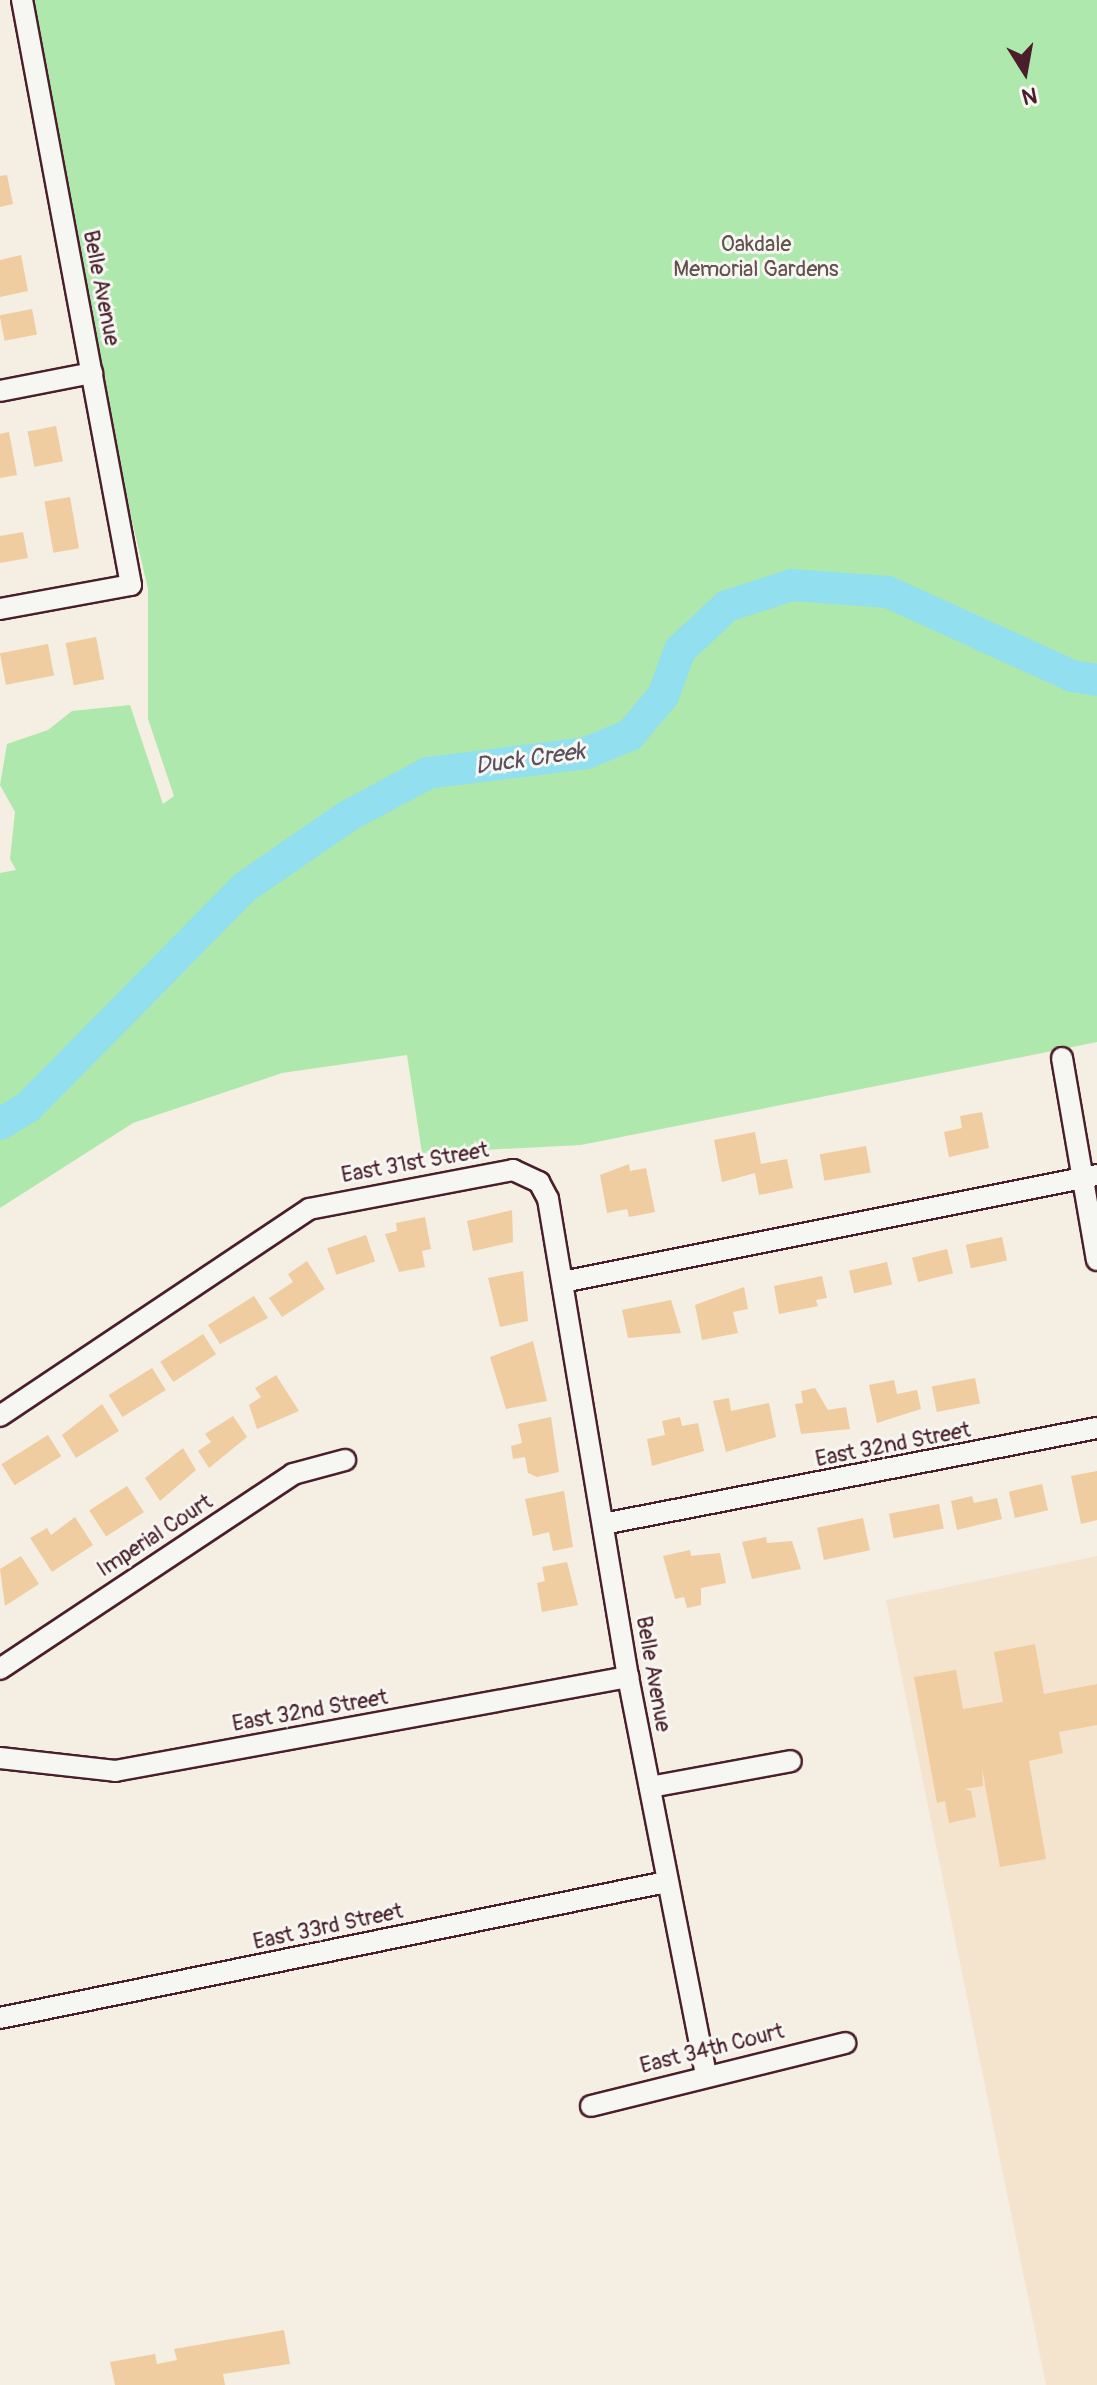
<!DOCTYPE html>
<style>
body{margin:0}
#map{position:relative;width:1097px;height:2385px;overflow:hidden;background:#f5eee2;font-family:Pangolin,sans-serif}
div>[style]{position:absolute}
[style*='--x']{left:calc(var(--x)*1px);top:calc(var(--y)*1px);width:calc(var(--w)*1px);rotate:calc(var(--a)*1deg)}
.built>*{inset:0;background:#f4e4ce}
.green>*{inset:0;background:#afe8ac}
.river>*{height:32px;margin:-16px;padding:0 16px;transform-origin:16px;border-radius:16px;background:#91dfef}
.building>*{inset:0;background:#f0cca1;transform-origin:0 0}
.roads{filter:drop-shadow(2px 0 #4a1f2b) drop-shadow(-2px 0 #4a1f2b) drop-shadow(0 2px #4a1f2b) drop-shadow(0 -2px #4a1f2b)}
.minor>*{height:20px;margin:-10px;padding:0 10px;transform-origin:10px;border-radius:10px;background:#f6f6f2}
span{translate:-50% -50%;white-space:nowrap;text-align:center;line-height:1.15;-webkit-text-stroke:6px #f6f6f2;paint-order:stroke}
.park-label{font-size:22px;color:#63514b}
.street-label{font-size:22px;color:#4a1f2b}
.water-label{font-size:24px;color:#5c4f5c;font-style:italic}
.north{position:absolute;left:985px;top:32px;width:80px;height:80px;-webkit-text-stroke:6px #f6f6f2;paint-order:stroke;rotate:169deg;font-size:22px;font-weight:700;line-height:32px;text-align:center;color:#4a1f2b}
.north::after{content:'';display:block;margin:auto;width:28px;height:36px;background:#4a1f2b;clip-path:polygon(50% 0,100% 100%,50% 72%,0 100%)}
</style>
<div id="map">
<div class="built">
<i style="clip-path:polygon(1097px 1556px,1097px 2385px,1046px 2385px,886px 1600px)"></i>
</div>
<div class="green">
<i style="clip-path:polygon(30px 0,1097px 0,1097px 1042px,581px 1145px,422px 1153px,407px 1055px,282px 1073px,133px 1123px,0 1208px,0 873px,16px 870px,10px 859px,15px 812px,0 785px,7px 744px,48px 730px,72px 711px,130px 705px,163px 804px,174px 796px,148px 719px,148px 589px,111px 431px)"></i>
</div>
<div class="river">
<i style="--x:0;--y:1124;--w:33;--a:-31"></i>
<i style="--x:28;--y:1107;--w:309;--a:-45.4"></i>
<i style="--x:245;--y:887;--w:125;--a:-34.6"></i>
<i style="--x:348;--y:816;--w:91;--a:-28.3"></i>
<i style="--x:428;--y:773;--w:159;--a:-7.2"></i>
<i style="--x:586;--y:753;--w:48;--a:-22.2"></i>
<i style="--x:630;--y:735;--w:51;--a:-49.8"></i>
<i style="--x:663;--y:696;--w:49;--a:-69.7"></i>
<i style="--x:680;--y:650;--w:64;--a:-43.1"></i>
<i style="--x:727;--y:606;--w:68;--a:-17.9"></i>
<i style="--x:792;--y:585;--w:96;--a:4.2"></i>
<i style="--x:888;--y:592;--w:202;--a:24.5"></i>
<i style="--x:1072;--y:676;--w:25;--a:9"></i>
</div>
<div class="building">
<i style="clip-path:polygon(7px 175px,13px 204px,0 207px,0 176px)"></i>
<i style="clip-path:polygon(21px 255px,28px 291px,0 297px,0 260px)"></i>
<i style="left:32px;top:309px;width:26px;height:33px;rotate:79deg"></i>
<i style="left:56px;top:426px;width:36px;height:29px;rotate:79deg"></i>
<i style="clip-path:polygon(9px 432px,17px 475px,0 478px,0 434px)"></i>
<i style="left:70px;top:497px;width:52px;height:26px;rotate:80deg"></i>
<i style="clip-path:polygon(23px 532px,28px 558px,0 563px,0 536px)"></i>
<i style="left:96px;top:637px;width:43px;height:31px;rotate:79deg"></i>
<i style="left:48px;top:644px;width:32px;height:49px;rotate:79deg"></i>
<i style="clip-path:polygon(982px 1112px,989px 1148px,949px 1157px,944px 1132px,962px 1128px,960px 1116px)"></i>
<i style="clip-path:polygon(755px 1132px,761px 1164px,787px 1159px,793px 1188px,759px 1195px,755px 1173px,722px 1182px,714px 1140px)"></i>
<i style="left:866px;top:1146px;width:27px;height:47px;rotate:80deg"></i>
<i style="clip-path:polygon(629px 1164px,630px 1171px,646px 1168px,655px 1212px,629px 1217px,627px 1209px,607px 1213px,600px 1175px)"></i>
<i style="clip-path:polygon(512px 1210px,513px 1242px,473px 1251px,467px 1221px)"></i>
<i style="clip-path:polygon(425px 1217px,431px 1249px,422px 1251px,425px 1267px,399px 1272px,385px 1234px,397px 1231px,396px 1223px)"></i>
<i style="left:366px;top:1235px;width:28px;height:41px;rotate:71deg"></i>
<i style="left:1002px;top:1237px;width:24px;height:37px;rotate:78deg"></i>
<i style="left:947px;top:1249px;width:25px;height:36px;rotate:76deg"></i>
<i style="clip-path:polygon(307px 1261px,325px 1289px,282px 1317px,269px 1298px,293px 1282px,288px 1274px)"></i>
<i style="left:887px;top:1262px;width:23px;height:39px;rotate:77deg"></i>
<i style="clip-path:polygon(523px 1271px,528px 1321px,500px 1327px,488px 1278px)"></i>
<i style="clip-path:polygon(822px 1276px,827px 1298px,816px 1300px,818px 1306px,779px 1314px,774px 1286px)"></i>
<i style="clip-path:polygon(744px 1287px,748px 1309px,733px 1312px,738px 1333px,702px 1340px,695px 1305px)"></i>
<i style="clip-path:polygon(254px 1296px,268px 1318px,220px 1344px,208px 1325px)"></i>
<i style="clip-path:polygon(671px 1300px,681px 1333px,628px 1338px,622px 1310px)"></i>
<i style="left:203px;top:1334px;width:24px;height:51px;rotate:57deg"></i>
<i style="clip-path:polygon(533px 1341px,547px 1401px,506px 1409px,490px 1357px)"></i>
<i style="left:152px;top:1368px;width:26px;height:51px;rotate:58deg"></i>
<i style="clip-path:polygon(276px 1375px,299px 1411px,257px 1429px,249px 1405px,261px 1397px,255px 1388px)"></i>
<i style="left:975px;top:1378px;width:26px;height:44px;rotate:79deg"></i>
<i style="clip-path:polygon(894px 1380px,897px 1394px,917px 1390px,921px 1409px,877px 1423px,869px 1385px)"></i>
<i style="clip-path:polygon(815px 1388px,828px 1410px,846px 1407px,850px 1429px,801px 1434px,795px 1404px,803px 1403px,801px 1391px)"></i>
<i style="clip-path:polygon(729px 1398px,731px 1411px,769px 1403px,776px 1437px,726px 1452px,713px 1401px)"></i>
<i style="clip-path:polygon(102px 1404px,119px 1431px,76px 1458px,62px 1435px)"></i>
<i style="clip-path:polygon(233px 1416px,247px 1437px,209px 1468px,198px 1451px,211px 1442px,205px 1434px)"></i>
<i style="clip-path:polygon(551px 1417px,559px 1472px,537px 1477px,528px 1473px,525px 1457px,513px 1459px,511px 1446px,522px 1443px,518px 1424px)"></i>
<i style="clip-path:polygon(680px 1417px,682px 1426px,698px 1423px,704px 1451px,652px 1466px,647px 1439px,665px 1435px,662px 1421px)"></i>
<i style="left:48px;top:1435px;width:25px;height:55px;rotate:58deg"></i>
<i style="clip-path:polygon(183px 1448px,196px 1470px,160px 1501px,145px 1478px)"></i>
<i style="clip-path:polygon(1097px 1471px,1097px 1520px,1081px 1524px,1071px 1476px)"></i>
<i style="left:1042px;top:1484px;width:27px;height:34px;rotate:77deg"></i>
<i style="left:127px;top:1486px;width:31px;height:45px;rotate:57deg"></i>
<i style="clip-path:polygon(564px 1491px,573px 1547px,553px 1551px,549px 1532px,533px 1536px,525px 1499px)"></i>
<i style="clip-path:polygon(972px 1496px,974px 1503px,997px 1498px,1002px 1519px,957px 1530px,951px 1501px)"></i>
<i style="left:939px;top:1504px;width:25px;height:51px;rotate:79deg"></i>
<i style="clip-path:polygon(75px 1517px,93px 1545px,52px 1572px,30px 1538px,47px 1528px,51px 1535px)"></i>
<i style="left:863px;top:1518px;width:33px;height:47px;rotate:78deg"></i>
<i style="clip-path:polygon(766px 1537px,767px 1543px,792px 1541px,801px 1569px,752px 1579px,742px 1542px)"></i>
<i style="clip-path:polygon(690px 1550px,691px 1556px,720px 1553px,726px 1583px,701px 1588px,701px 1605px,687px 1608px,684px 1597px,675px 1599px,663px 1556px)"></i>
<i style="clip-path:polygon(21px 1556px,39px 1584px,5px 1606px,0 1569px)"></i>
<i style="clip-path:polygon(567px 1562px,578px 1605px,542px 1612px,537px 1583px,545px 1581px,542px 1567px)"></i>
<i style="clip-path:polygon(1035px 1644px,1044px 1694px,1097px 1684px,1097px 1725px,1059px 1732px,1063px 1753px,1029px 1761px,1046px 1859px,1000px 1867px,982px 1768px,983px 1786px,964px 1789px,971px 1791px,976px 1817px,949px 1823px,945px 1801px,937px 1803px,914px 1677px,956px 1670px,963px 1709px,1003px 1702px,994px 1652px)"></i>
<i style="clip-path:polygon(284px 2330px,290px 2364px,223px 2374px,225px 2385px,115px 2385px,110px 2362px,155px 2354px,157px 2364px,177px 2360px,174px 2349px)"></i>
</div>
<div class="roads">
<div class="minor">
<i style="--x:0;--y:391;--w:94;--a:-11.1"></i>
<i style="--x:0;--y:609;--w:133;--a:-10.4"></i>
<i style="--x:131;--y:585;--w:595;--a:-100.55"></i>
<i style="--x:1062;--y:1058;--w:205;--a:80.2"></i>
<i style="--x:563;--y:1282;--w:545;--a:-11.33"></i>
<i style="--x:0;--y:1416;--w:372;--a:-33.8"></i>
<i style="--x:309;--y:1209;--w:208;--a:-10.8"></i>
<i style="--x:513;--y:1170;--w:29;--a:25"></i>
<i style="--x:539;--y:1182;--w:19;--a:62"></i>
<i style="--x:548;--y:1199;--w:485;--a:80.5"></i>
<i style="--x:628;--y:1677;--w:404;--a:78.9"></i>
<i style="--x:603;--y:1524;--w:503;--a:-11"></i>
<i style="--x:0;--y:1669;--w:352;--a:-33.6"></i>
<i style="--x:293;--y:1474;--w:54;--a:-15.1"></i>
<i style="--x:0;--y:1758;--w:116;--a:6.4"></i>
<i style="--x:115;--y:1771;--w:522;--a:-10.38"></i>
<i style="--x:650;--y:1787;--w:143;--a:-10.4"></i>
<i style="--x:0;--y:2018;--w:680;--a:-11.54"></i>
<i style="--x:591;--y:2106;--w:262;--a:-13.9"></i>
</div>
</div>
<div class="park-label">
<span style="left:756px;top:257px">Oakdale<br>Memorial Gardens</span>
</div>
<div class="street-label">
<span style="left:101px;top:288px;rotate:79deg">Belle Avenue</span>
<span style="left:415px;top:1163px;rotate:-10deg">East 31st Street</span>
<span style="left:893px;top:1445px;rotate:-11deg">East 32nd Street</span>
<span style="left:155px;top:1536px;rotate:-33deg">Imperial Court</span>
<span style="left:653px;top:1674px;rotate:80deg">Belle Avenue</span>
<span style="left:310px;top:1711px;rotate:-10deg">East 32nd Street</span>
<span style="left:328px;top:1927px;rotate:-12deg">East 33rd Street</span>
<span style="left:712px;top:2049px;rotate:-14deg">East 34th Court</span>
</div>
<div class="water-label">
<span style="left:530px;top:759px;rotate:-8deg">Duck Creek</span>
</div>
<div class="north">N</div>
</div>
